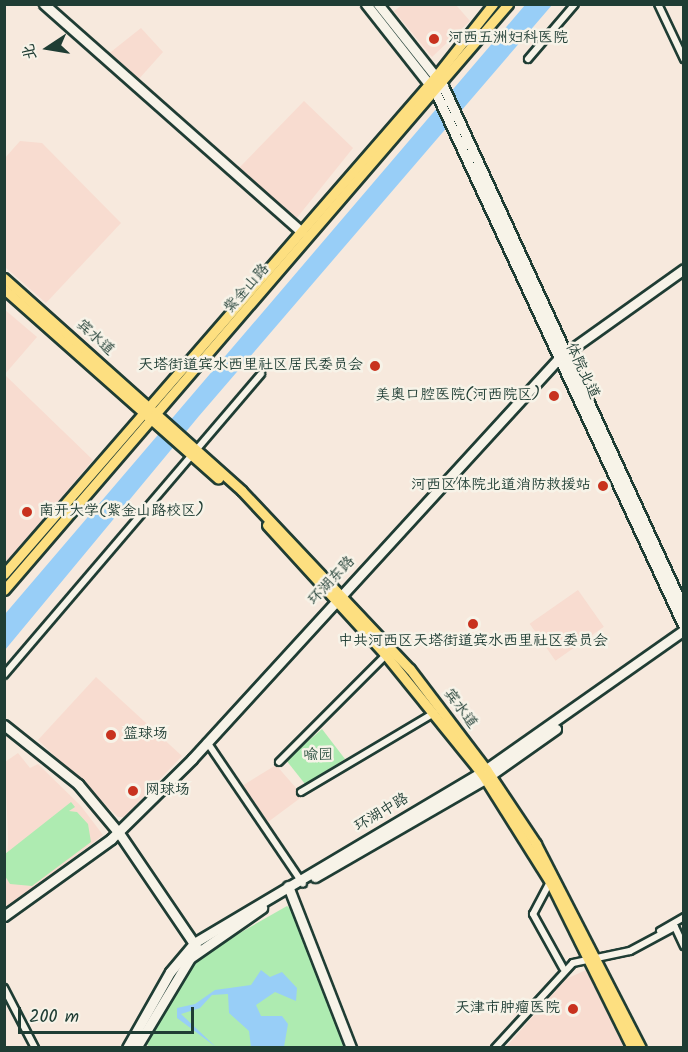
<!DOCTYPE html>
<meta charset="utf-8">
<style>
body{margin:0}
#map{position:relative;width:688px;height:1052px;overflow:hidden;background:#f7e9dd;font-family:Kalam,"LXGW WenKai TC",sans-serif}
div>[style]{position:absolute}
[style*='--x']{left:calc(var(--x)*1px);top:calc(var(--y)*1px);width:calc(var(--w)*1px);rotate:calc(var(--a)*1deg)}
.built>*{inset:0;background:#f8dcd0;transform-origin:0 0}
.green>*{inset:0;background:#aeebb1}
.water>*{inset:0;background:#98cef7}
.roads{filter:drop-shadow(2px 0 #1f3d34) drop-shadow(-2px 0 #1f3d34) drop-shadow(0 2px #1f3d34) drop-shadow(0 -2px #1f3d34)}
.street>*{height:6px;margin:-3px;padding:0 3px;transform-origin:3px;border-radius:3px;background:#f7f3e8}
.secondary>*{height:9px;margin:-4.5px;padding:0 4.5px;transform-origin:4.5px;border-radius:4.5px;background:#f7f3e8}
.primary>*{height:9px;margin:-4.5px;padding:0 4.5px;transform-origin:4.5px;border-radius:4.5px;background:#fddf80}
.dots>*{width:16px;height:16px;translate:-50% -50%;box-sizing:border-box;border:3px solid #f7f3e8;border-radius:50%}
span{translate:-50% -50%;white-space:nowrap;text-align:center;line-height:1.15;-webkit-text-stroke:5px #f7f3e8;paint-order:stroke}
.poi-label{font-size:15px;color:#1f3d34}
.left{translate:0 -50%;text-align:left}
.right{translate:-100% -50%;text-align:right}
.street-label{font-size:15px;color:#1f3d34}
.park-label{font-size:15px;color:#345747}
.frame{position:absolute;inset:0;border:6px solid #1f3d34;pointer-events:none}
.north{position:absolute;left:18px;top:18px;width:60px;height:60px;-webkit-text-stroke:4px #f7f3e8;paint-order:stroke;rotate:258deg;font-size:16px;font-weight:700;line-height:24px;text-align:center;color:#1f3d34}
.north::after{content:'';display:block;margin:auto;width:21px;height:27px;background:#1f3d34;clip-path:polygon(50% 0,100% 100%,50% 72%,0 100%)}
.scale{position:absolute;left:18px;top:1007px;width:176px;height:27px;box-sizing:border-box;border:3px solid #1f3d34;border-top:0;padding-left:8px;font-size:18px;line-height:21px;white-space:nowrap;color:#1f3d34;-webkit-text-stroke:4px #f7f3e8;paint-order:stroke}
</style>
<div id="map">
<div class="built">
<i style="clip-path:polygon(402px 5px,456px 5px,470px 21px,432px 57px,394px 11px)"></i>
<i style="clip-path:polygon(141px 28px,163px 52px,138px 80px,107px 55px)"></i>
<i style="clip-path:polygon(304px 101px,353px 148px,296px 219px,237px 170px)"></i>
<i style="clip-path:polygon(20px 141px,42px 143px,121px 223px,46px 303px,5px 267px,5px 158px)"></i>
<i style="clip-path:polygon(4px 309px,37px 337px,5px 374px,4px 374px)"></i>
<i style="clip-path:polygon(5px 375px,93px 460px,5px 564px)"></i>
<i style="left:578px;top:590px;width:45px;height:59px;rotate:55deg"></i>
<i style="clip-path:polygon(96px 677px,182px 756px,124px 817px,118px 817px,38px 740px)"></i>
<i style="clip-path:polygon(18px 753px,30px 768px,38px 764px,81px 806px,103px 835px,5px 911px,8px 839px,5px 762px)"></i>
<i style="clip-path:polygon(276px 765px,303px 796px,268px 822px,242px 786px)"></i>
<i style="clip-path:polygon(586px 970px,624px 1047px,506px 1047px,566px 979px)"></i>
</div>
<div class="green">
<i style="clip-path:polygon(322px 729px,345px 759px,305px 784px,286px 760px)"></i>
<i style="clip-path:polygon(71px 802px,75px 807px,69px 811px,77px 812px,88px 824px,91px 842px,32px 886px,10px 884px,5px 876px,5px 854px)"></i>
<i style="clip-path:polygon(287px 906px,297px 914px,345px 1047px,151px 1048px,145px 1043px,183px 976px,201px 955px)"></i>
</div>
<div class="water">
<i style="clip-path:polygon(525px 5px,552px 5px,199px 416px,5px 650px,5px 614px)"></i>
<i style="clip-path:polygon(261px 970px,270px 977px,282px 972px,297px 988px,296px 1001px,275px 992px,256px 1005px,261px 1016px,282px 1016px,288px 1024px,284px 1047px,251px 1047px,249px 1031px,229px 1013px,228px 994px,212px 995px,200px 1008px,181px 1014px,216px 1047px,177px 1018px,177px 1008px,195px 1004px,215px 990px,251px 985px)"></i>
</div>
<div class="roads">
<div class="street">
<i style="--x:658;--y:4;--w:61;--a:64.7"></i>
<i style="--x:528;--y:59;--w:72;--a:-49.5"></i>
<i style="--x:4;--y:675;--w:396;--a:-49.5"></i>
<i style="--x:207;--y:742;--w:171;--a:55.9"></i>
<i style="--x:279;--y:762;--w:151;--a:-45"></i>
<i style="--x:301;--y:792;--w:155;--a:-30.7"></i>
<i style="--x:550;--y:882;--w:36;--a:118"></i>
<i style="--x:533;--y:914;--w:62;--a:60.9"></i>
<i style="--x:660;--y:931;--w:28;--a:-30"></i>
<i style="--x:4;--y:988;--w:68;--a:62.7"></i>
<i style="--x:495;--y:1048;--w:115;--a:-47.5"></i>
<i style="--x:573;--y:963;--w:58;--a:-11.9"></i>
<i style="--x:630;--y:951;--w:51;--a:-28.1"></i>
<i style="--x:675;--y:927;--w:21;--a:65"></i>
</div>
<div class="secondary">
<i style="--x:44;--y:4;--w:344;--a:41.5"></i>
<i style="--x:366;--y:4;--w:113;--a:51.8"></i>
<i style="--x:436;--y:93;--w:589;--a:65.09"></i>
<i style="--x:378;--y:4;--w:105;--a:51.6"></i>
<i style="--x:443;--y:86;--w:576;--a:65.26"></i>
<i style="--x:4;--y:725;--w:95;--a:38.6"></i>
<i style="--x:78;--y:784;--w:64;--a:50.1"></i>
<i style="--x:119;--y:833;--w:139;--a:55.9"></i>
<i style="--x:315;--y:877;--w:196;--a:-30"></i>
<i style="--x:485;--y:779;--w:87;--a:-35.2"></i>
<i style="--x:288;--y:886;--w:174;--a:68.7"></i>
<i style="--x:4;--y:916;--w:132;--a:-35.7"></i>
<i style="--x:111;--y:839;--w:114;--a:-44.6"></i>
<i style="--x:192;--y:759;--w:544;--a:-47.53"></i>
<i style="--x:559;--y:358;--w:153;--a:-35.5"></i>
<i style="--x:127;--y:1048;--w:87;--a:-60.5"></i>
<i style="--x:170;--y:972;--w:38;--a:-50"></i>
<i style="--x:194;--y:943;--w:335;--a:-30.7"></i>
<i style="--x:482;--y:772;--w:247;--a:-35.1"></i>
<i style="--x:136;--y:1048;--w:105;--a:-59"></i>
<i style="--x:190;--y:958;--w:88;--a:-34.8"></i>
</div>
<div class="primary">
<i style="--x:4;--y:278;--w:319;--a:41.8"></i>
<i style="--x:242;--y:491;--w:245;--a:46.7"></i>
<i style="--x:410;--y:669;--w:126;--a:52.8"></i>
<i style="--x:486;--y:769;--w:90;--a:56.3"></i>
<i style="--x:536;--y:844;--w:229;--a:62.8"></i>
<i style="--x:4;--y:289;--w:286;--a:41.5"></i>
<i style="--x:267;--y:525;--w:173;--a:47.6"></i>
<i style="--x:384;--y:653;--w:156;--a:51"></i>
<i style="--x:482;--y:774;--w:128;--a:57.8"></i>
<i style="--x:550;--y:882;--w:185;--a:63.7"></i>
<i style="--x:4;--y:574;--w:659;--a:-49.06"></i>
<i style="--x:436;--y:76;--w:92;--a:-51.6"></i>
<i style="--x:4;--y:590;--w:773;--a:-49.3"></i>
</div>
</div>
<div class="dots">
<i style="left:434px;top:39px;background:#c8321e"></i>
<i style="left:375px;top:366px;background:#c8321e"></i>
<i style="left:554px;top:396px;background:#c8321e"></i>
<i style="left:603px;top:486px;background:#c8321e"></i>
<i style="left:27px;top:512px;background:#c8321e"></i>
<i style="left:473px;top:624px;background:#c8321e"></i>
<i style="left:111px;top:735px;background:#c8321e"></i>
<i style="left:133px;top:791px;background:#c8321e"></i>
<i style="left:573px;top:1009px;background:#c8321e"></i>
</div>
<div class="poi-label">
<span class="left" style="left:448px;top:39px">河西五洲妇科医院</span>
<span class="right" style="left:363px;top:366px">天塔街道宾水西里社区居民委员会</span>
<span class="right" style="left:540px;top:396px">美奥口腔医院(河西院区)</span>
<span class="right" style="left:591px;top:486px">河西区体院北道消防救援站</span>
<span class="left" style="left:39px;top:512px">南开大学(紫金山路校区)</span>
<span style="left:473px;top:642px">中共河西区天塔街道宾水西里社区委员会</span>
<span class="left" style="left:123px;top:735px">篮球场</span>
<span class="left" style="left:145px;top:791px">网球场</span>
<span class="right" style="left:560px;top:1009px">天津市肿瘤医院</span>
</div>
<div class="street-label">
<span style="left:247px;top:289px;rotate:-49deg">紫金山路</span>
<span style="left:95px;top:338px;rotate:42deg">宾水道</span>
<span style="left:582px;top:371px;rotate:65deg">体院北道</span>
<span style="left:332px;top:581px;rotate:-47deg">环湖东路</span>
<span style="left:460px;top:709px;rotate:53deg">宾水道</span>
<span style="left:382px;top:813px;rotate:-31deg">环湖中路</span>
</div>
<div class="park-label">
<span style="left:318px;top:756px">喻园</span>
</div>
<div class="frame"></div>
<div class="north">北</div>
<div class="scale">200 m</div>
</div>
